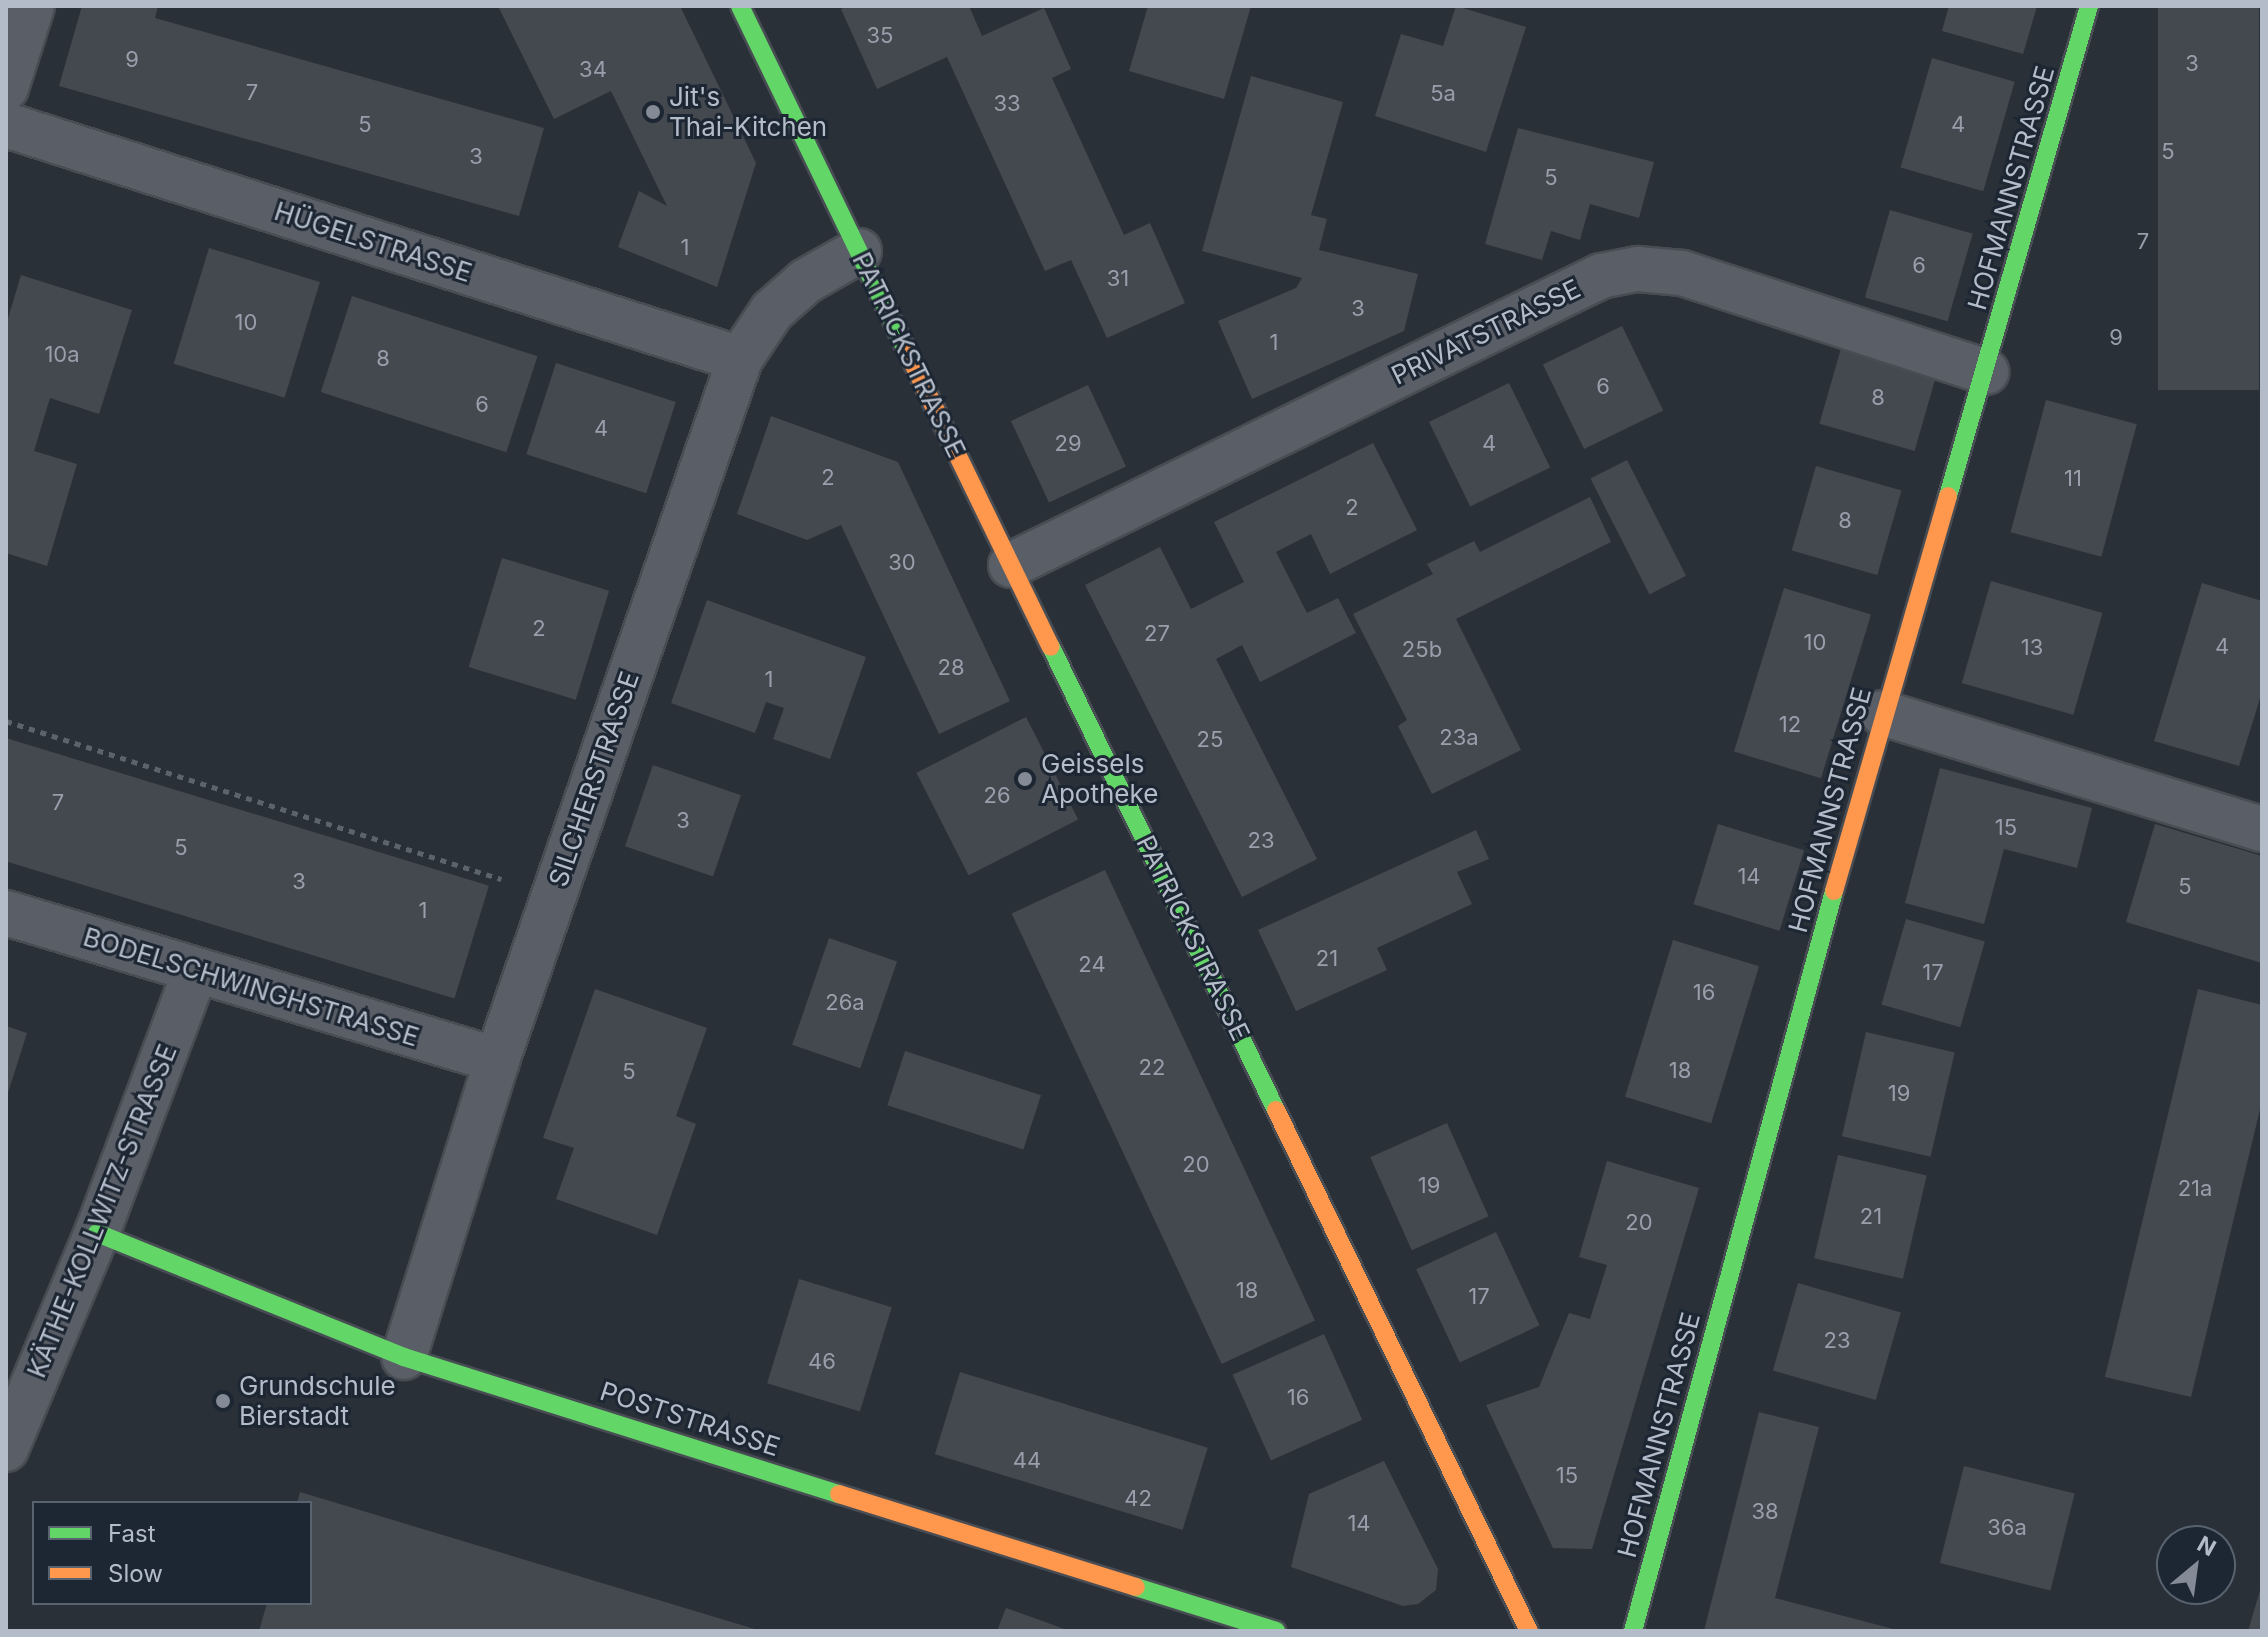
<!DOCTYPE html>
<meta charset="utf-8">
<style>
body{margin:0}
#map{position:relative;width:2268px;height:1637px;overflow:hidden;background:#2a3038;font-family:Inter,sans-serif}
div>[style]{position:absolute}
[style*='--x']{left:calc(var(--x)*1px);top:calc(var(--y)*1px);width:calc(var(--w)*1px);rotate:calc(var(--a)*1deg)}
.building>*{inset:0;background:#444950;transform-origin:0 0}
.path>*{height:5px;margin-top:-2.5px;transform-origin:0;background:repeating-linear-gradient(90deg,#5d636a 0 6px,transparent 0 12px)}
.roads{filter:drop-shadow(2px 0 #484c53) drop-shadow(-2px 0 #484c53) drop-shadow(0 2px #484c53) drop-shadow(0 -2px #484c53)}
.street>*{height:44px;margin:-22px;padding:0 22px;transform-origin:22px;border-radius:22px;background:#5a5e66}
.fast>*{height:18px;margin:-9px;padding:0 9px;transform-origin:9px;border-radius:9px;background:#63d668}
.slow>*{height:18px;margin:-9px;padding:0 9px;transform-origin:9px;border-radius:9px;background:#ff974d}
.dots>*{width:22px;height:22px;translate:-50% -50%;box-sizing:border-box;border:4px solid #1d2633;border-radius:50%}
span{translate:-50% -50%;white-space:nowrap;text-align:center;line-height:1.15;-webkit-text-stroke:6px #1d2633;paint-order:stroke}
.number-label{font-size:22px;color:#989fab}
.number-label span{-webkit-text-stroke-width:0}
.poi-label{font-size:26px;color:#b4bcc9}
.left{translate:0 -50%;text-align:left}
.street-label{font-size:26px;color:#b4bcc9}
.frame{position:absolute;inset:0;border:8px solid #b4bcc9;pointer-events:none}
.legend{position:absolute;left:32px;top:1501px;width:280px;height:104px;box-sizing:border-box;background:#1d2633;border:2px solid #59626f;margin:0;padding:10px 14px;list-style:none;font-size:24px;color:#b4bcc9}
.legend li{display:flex;align-items:center;gap:16px;height:40px}
.legend b{width:40px;border:2px solid #59626f}
.north{position:absolute;left:2156px;top:1525px;width:80px;height:80px;box-sizing:border-box;background:#1d2633;border:2px solid #59626f;border-radius:50%;rotate:29deg;font-size:22px;font-weight:700;line-height:32px;text-align:center;color:#b4bcc9}
.north::after{content:'';display:block;margin:auto;width:28px;height:36px;background:#848b96;clip-path:polygon(50% 0,100% 100%,50% 72%,0 100%)}
</style>
<div id="map">
<div class="building">
<i style="clip-path:polygon(82px 6px,158px 6px,155px 18px,544px 128px,519px 216px,59px 86px)"></i>
<i style="clip-path:polygon(498px 6px,680px 6px,756px 163px,717px 287px,618px 247px,639px 191px,667px 206px,611px 91px,554px 119px)"></i>
<i style="clip-path:polygon(849px 6px,969px 6px,982px 36px,1044px 8px,1071px 69px,1052px 78px,1124px 235px,1150px 223px,1185px 303px,1107px 338px,1071px 260px,1045px 271px,947px 57px,877px 89px,841px 9px)"></i>
<i style="clip-path:polygon(1148px 6px,1251px 6px,1224px 99px,1129px 71px)"></i>
<i style="clip-path:polygon(1456px 6px,1526px 27px,1486px 152px,1375px 116px,1401px 34px,1443px 46px)"></i>
<i style="clip-path:polygon(1949px 6px,2037px 6px,2023px 54px,1942px 31px)"></i>
<i style="left:2158px;top:6px;width:101px;height:384px"></i>
<i style="left:1932px;top:58px;width:86px;height:114px;rotate:16deg"></i>
<i style="clip-path:polygon(1251px 76px,1343px 102px,1311px 215px,1327px 219px,1319px 250px,1418px 274px,1404px 331px,1252px 399px,1218px 321px,1296px 288px,1302px 278px,1202px 251px)"></i>
<i style="clip-path:polygon(1518px 128px,1654px 162px,1639px 218px,1590px 204px,1580px 240px,1551px 231px,1542px 260px,1485px 244px)"></i>
<i style="left:1890px;top:210px;width:86px;height:91px;rotate:16deg"></i>
<i style="left:209px;top:248px;width:116px;height:121px;rotate:17deg"></i>
<i style="clip-path:polygon(21px 275px,132px 310px,99px 414px,50px 398px,34px 451px,77px 464px,47px 566px,6px 553px,6px 325px)"></i>
<i style="left:352px;top:296px;width:195px;height:101px;rotate:18deg"></i>
<i style="left:1622px;top:326px;width:94px;height:88px;rotate:64deg"></i>
<i style="left:1842px;top:345px;width:99px;height:82px;rotate:16deg"></i>
<i style="left:556px;top:363px;width:126px;height:96px;rotate:18deg"></i>
<i style="left:1509px;top:383px;width:94px;height:89px;rotate:64deg"></i>
<i style="left:1088px;top:385px;width:90px;height:85px;rotate:65deg"></i>
<i style="left:2046px;top:400px;width:94px;height:137px;rotate:15deg"></i>
<i style="clip-path:polygon(771px 416px,898px 462px,1010px 701px,939px 734px,841px 525px,807px 540px,737px 514px)"></i>
<i style="clip-path:polygon(1373px 443px,1417px 530px,1330px 574px,1311px 534px,1276px 552px,1307px 613px,1338px 598px,1356px 633px,1260px 682px,1242px 645px,1216px 659px,1317px 859px,1242px 897px,1085px 585px,1160px 547px,1191px 609px,1244px 582px,1214px 522px)"></i>
<i style="left:1627px;top:460px;width:130px;height:41px;rotate:63deg"></i>
<i style="left:1816px;top:466px;width:89px;height:88px;rotate:16deg"></i>
<i style="clip-path:polygon(1590px 497px,1611px 542px,1456px 619px,1521px 750px,1432px 794px,1398px 726px,1407px 720px,1353px 614px,1433px 574px,1427px 564px,1474px 541px,1480px 552px)"></i>
<i style="left:502px;top:558px;width:112px;height:114px;rotate:17deg"></i>
<i style="left:1991px;top:581px;width:116px;height:106px;rotate:16deg"></i>
<i style="clip-path:polygon(2202px 583px,2262px 601px,2262px 692px,2239px 766px,2154px 741px)"></i>
<i style="left:1784px;top:588px;width:91px;height:171px;rotate:17deg"></i>
<i style="clip-path:polygon(707px 600px,866px 657px,830px 759px,773px 739px,784px 708px,766px 702px,755px 733px,671px 703px)"></i>
<i style="left:1026px;top:717px;width:115px;height:123px;rotate:63deg"></i>
<i style="left:6px;top:738px;width:505px;height:118px;rotate:17deg"></i>
<i style="left:653px;top:765px;width:93px;height:86px;rotate:19deg"></i>
<i style="clip-path:polygon(1940px 768px,2092px 808px,2077px 868px,2004px 849px,1984px 924px,1905px 903px)"></i>
<i style="left:1718px;top:824px;width:90px;height:84px;rotate:17deg"></i>
<i style="clip-path:polygon(2155px 824px,2262px 856px,2262px 963px,2126px 922px)"></i>
<i style="clip-path:polygon(1476px 830px,1489px 859px,1457px 872px,1472px 904px,1377px 948px,1387px 970px,1296px 1011px,1258px 930px)"></i>
<i style="left:1105px;top:870px;width:497px;height:103px;rotate:65deg"></i>
<i style="left:1906px;top:919px;width:82px;height:89px;rotate:16deg"></i>
<i style="left:829px;top:938px;width:72px;height:113px;rotate:19deg"></i>
<i style="left:1673px;top:940px;width:90px;height:164px;rotate:17deg"></i>
<i style="clip-path:polygon(595px 989px,707px 1028px,676px 1116px,696px 1124px,657px 1235px,556px 1199px,574px 1148px,543px 1138px)"></i>
<i style="clip-path:polygon(2198px 989px,2262px 1005px,2262px 1101px,2191px 1397px,2105px 1377px)"></i>
<i style="clip-path:polygon(6px 1026px,27px 1033px,7px 1096px,6px 1095px)"></i>
<i style="left:1866px;top:1032px;width:91px;height:107px;rotate:13deg"></i>
<i style="left:905px;top:1051px;width:143px;height:57px;rotate:18deg"></i>
<i style="left:1447px;top:1123px;width:102px;height:84px;rotate:66deg"></i>
<i style="left:1838px;top:1155px;width:91px;height:106px;rotate:13deg"></i>
<i style="clip-path:polygon(1607px 1161px,1699px 1188px,1592px 1549px,1553px 1548px,1486px 1405px,1539px 1387px,1569px 1313px,1590px 1319px,1607px 1265px,1579px 1257px)"></i>
<i style="left:1496px;top:1232px;width:103px;height:88px;rotate:65deg"></i>
<i style="left:799px;top:1279px;width:97px;height:109px;rotate:17deg"></i>
<i style="left:1798px;top:1283px;width:107px;height:91px;rotate:16deg"></i>
<i style="left:1324px;top:1334px;width:94px;height:100px;rotate:66deg"></i>
<i style="left:960px;top:1372px;width:259px;height:86px;rotate:17deg"></i>
<i style="clip-path:polygon(1759px 1412px,1819px 1427px,1775px 1598px,1901px 1631px,1704px 1631px)"></i>
<i style="clip-path:polygon(1384px 1461px,1438px 1569px,1436px 1590px,1418px 1604px,1403px 1606px,1291px 1567px,1309px 1494px)"></i>
<i style="left:1964px;top:1466px;width:114px;height:100px;rotate:14deg"></i>
<i style="clip-path:polygon(300px 1492px,758px 1630px,758px 1631px,259px 1631px,267px 1603px,310px 1603px,310px 1503px,297px 1503px)"></i>
<i style="clip-path:polygon(2261px 1587px,2262px 1631px,2248px 1631px)"></i>
<i style="clip-path:polygon(1006px 1608px,1070px 1631px,997px 1631px)"></i>
</div>
<div class="path">
<i style="--x:6;--y:721;--w:520;--a:17.7"></i>
</div>
<div class="roads">
<div class="street">
<i style="--x:6;--y:88;--w:86;--a:-72.4"></i>
<i style="--x:6;--y:125;--w:770;--a:17.68"></i>
<i style="--x:1011;--y:565;--w:657;--a:-26.1"></i>
<i style="--x:1601;--y:276;--w:38;--a:-11"></i>
<i style="--x:1638;--y:269;--w:44;--a:5.2"></i>
<i style="--x:1682;--y:273;--w:320;--a:18"></i>
<i style="--x:1882;--y:713;--w:397;--a:17"></i>
<i style="--x:6;--y:913;--w:513;--a:16.67"></i>
<i style="--x:404;--y:1357;--w:311;--a:-72.6"></i>
<i style="--x:497;--y:1060;--w:742;--a:-70.88"></i>
<i style="--x:740;--y:359;--w:58;--a:-56.3"></i>
<i style="--x:772;--y:311;--w:45;--a:-41.4"></i>
<i style="--x:806;--y:281;--w:61;--a:-29.5"></i>
<i style="--x:6;--y:1449;--w:234;--a:-67.2"></i>
<i style="--x:97;--y:1233;--w:279;--a:-69.4"></i>
</div>
<div class="fast">
<i style="--x:740;--y:6;--w:381;--a:64.2"></i>
<i style="--x:1948;--y:496;--w:510;--a:-73.95"></i>
<i style="--x:1051;--y:647;--w:515;--a:64.08"></i>
<i style="--x:97;--y:1233;--w:331;--a:22"></i>
<i style="--x:404;--y:1357;--w:456;--a:17.5"></i>
<i style="--x:1136;--y:1587;--w:147;--a:17.4"></i>
<i style="--x:1633;--y:1631;--w:767;--a:-74.8"></i>
</div>
<div class="slow">
<i style="--x:906;--y:349;--w:331;--a:64.1"></i>
<i style="--x:1834;--y:891;--w:411;--a:-73.9"></i>
<i style="--x:1276;--y:1110;--w:579;--a:64.1"></i>
<i style="--x:839;--y:1494;--w:311;--a:17.4"></i>
</div>
</div>
<div class="dots">
<i style="left:653px;top:112px;background:#848b96"></i>
<i style="left:1025px;top:779px;background:#848b96"></i>
<i style="left:223px;top:1401px;background:#848b96"></i>
</div>
<div class="number-label">
<span style="left:880px;top:36px">35</span>
<span style="left:132px;top:60px">9</span>
<span style="left:2192px;top:64px">3</span>
<span style="left:593px;top:70px">34</span>
<span style="left:252px;top:93px">7</span>
<span style="left:1443px;top:94px">5a</span>
<span style="left:1007px;top:104px">33</span>
<span style="left:365px;top:125px">5</span>
<span style="left:1958px;top:125px">4</span>
<span style="left:2168px;top:152px">5</span>
<span style="left:476px;top:157px">3</span>
<span style="left:1551px;top:178px">5</span>
<span style="left:2143px;top:242px">7</span>
<span style="left:685px;top:248px">1</span>
<span style="left:1919px;top:266px">6</span>
<span style="left:1118px;top:279px">31</span>
<span style="left:1358px;top:309px">3</span>
<span style="left:246px;top:323px">10</span>
<span style="left:2116px;top:338px">9</span>
<span style="left:1274px;top:343px">1</span>
<span style="left:62px;top:355px">10a</span>
<span style="left:383px;top:359px">8</span>
<span style="left:1603px;top:387px">6</span>
<span style="left:1878px;top:398px">8</span>
<span style="left:482px;top:405px">6</span>
<span style="left:601px;top:429px">4</span>
<span style="left:1068px;top:444px">29</span>
<span style="left:1489px;top:444px">4</span>
<span style="left:828px;top:478px">2</span>
<span style="left:2073px;top:479px">11</span>
<span style="left:1352px;top:508px">2</span>
<span style="left:1845px;top:521px">8</span>
<span style="left:902px;top:563px">30</span>
<span style="left:539px;top:629px">2</span>
<span style="left:1157px;top:634px">27</span>
<span style="left:1815px;top:643px">10</span>
<span style="left:2222px;top:647px">4</span>
<span style="left:2032px;top:648px">13</span>
<span style="left:1422px;top:650px">25b</span>
<span style="left:951px;top:668px">28</span>
<span style="left:769px;top:680px">1</span>
<span style="left:1790px;top:725px">12</span>
<span style="left:1459px;top:738px">23a</span>
<span style="left:1210px;top:740px">25</span>
<span style="left:997px;top:796px">26</span>
<span style="left:58px;top:803px">7</span>
<span style="left:683px;top:821px">3</span>
<span style="left:2006px;top:828px">15</span>
<span style="left:1261px;top:841px">23</span>
<span style="left:181px;top:848px">5</span>
<span style="left:1749px;top:877px">14</span>
<span style="left:299px;top:882px">3</span>
<span style="left:2185px;top:887px">5</span>
<span style="left:423px;top:911px">1</span>
<span style="left:1327px;top:959px">21</span>
<span style="left:1092px;top:965px">24</span>
<span style="left:1933px;top:973px">17</span>
<span style="left:1704px;top:993px">16</span>
<span style="left:845px;top:1003px">26a</span>
<span style="left:1152px;top:1068px">22</span>
<span style="left:1680px;top:1071px">18</span>
<span style="left:629px;top:1072px">5</span>
<span style="left:1899px;top:1094px">19</span>
<span style="left:1196px;top:1165px">20</span>
<span style="left:1429px;top:1186px">19</span>
<span style="left:2195px;top:1189px">21a</span>
<span style="left:1871px;top:1217px">21</span>
<span style="left:1639px;top:1223px">20</span>
<span style="left:1247px;top:1291px">18</span>
<span style="left:1479px;top:1297px">17</span>
<span style="left:1837px;top:1341px">23</span>
<span style="left:822px;top:1362px">46</span>
<span style="left:1298px;top:1398px">16</span>
<span style="left:1027px;top:1461px">44</span>
<span style="left:1567px;top:1476px">15</span>
<span style="left:1138px;top:1499px">42</span>
<span style="left:1765px;top:1512px">38</span>
<span style="left:1359px;top:1524px">14</span>
<span style="left:2007px;top:1528px">36a</span>
</div>
<div class="poi-label">
<span class="left" style="left:669px;top:112px">Jit's<br>Thai-Kitchen</span>
<span class="left" style="left:1041px;top:779px">Geissels<br>Apotheke</span>
<span class="left" style="left:239px;top:1401px">Grundschule<br>Bierstadt</span>
</div>
<div class="street-label">
<span style="left:2011px;top:188px;rotate:-74deg">HOFMANNSTRASSE</span>
<span style="left:373px;top:242px;rotate:18deg">HÜGELSTRASSE</span>
<span style="left:1486px;top:332px;rotate:-26deg">PRIVATSTRASSE</span>
<span style="left:909px;top:355px;rotate:64deg">PATRICKSTRASSE</span>
<span style="left:594px;top:779px;rotate:-71deg">SILCHERSTRASSE</span>
<span style="left:1830px;top:810px;rotate:-75deg">HOFMANNSTRASSE</span>
<span style="left:1193px;top:938px;rotate:64deg">PATRICKSTRASSE</span>
<span style="left:251px;top:987px;rotate:17deg">BODELSCHWINGHSTRASSE</span>
<span style="left:102px;top:1211px;rotate:-68deg">KÄTHE-KOLLWITZ-STRASSE</span>
<span style="left:690px;top:1419px;rotate:18deg">POSTSTRASSE</span>
<span style="left:1659px;top:1435px;rotate:-75deg">HOFMANNSTRASSE</span>
</div>
<div class="frame"></div>
<ul class="legend">
<li><b style="height:10px;background:#63d668"></b>Fast</li>
<li><b style="height:10px;background:#ff974d"></b>Slow</li>
</ul>
<div class="north">N</div>
</div>
